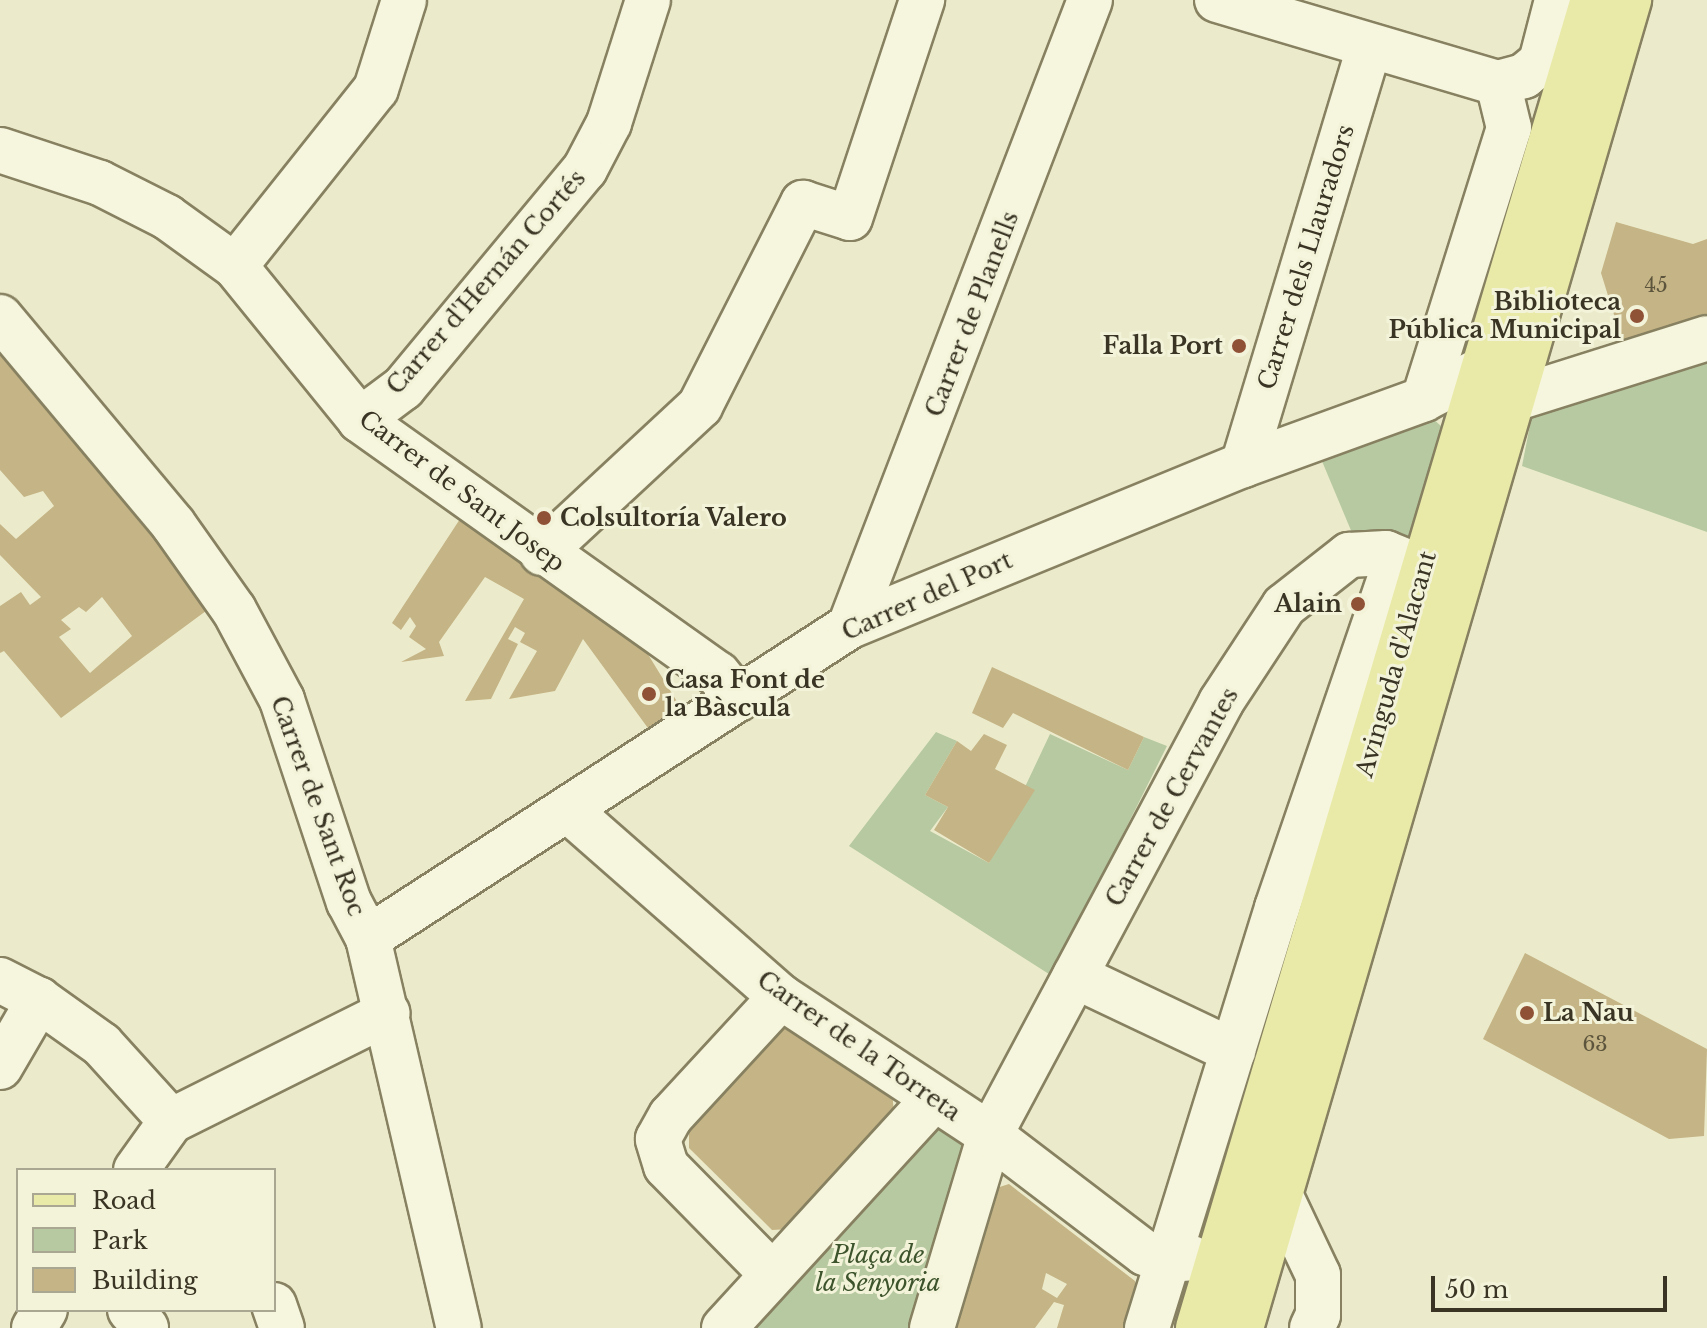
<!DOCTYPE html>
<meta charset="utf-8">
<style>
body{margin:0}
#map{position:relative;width:1707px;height:1328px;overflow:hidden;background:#ebebcb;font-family:"Libre Baskerville",serif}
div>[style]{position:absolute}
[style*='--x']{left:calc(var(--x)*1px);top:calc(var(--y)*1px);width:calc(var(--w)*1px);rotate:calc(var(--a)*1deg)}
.green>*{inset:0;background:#b7c9a0}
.building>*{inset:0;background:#c5b485}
.roads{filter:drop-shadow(2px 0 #878161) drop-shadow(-2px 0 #878161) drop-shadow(0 2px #878161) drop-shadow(0 -2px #878161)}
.minor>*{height:44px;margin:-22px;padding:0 22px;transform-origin:22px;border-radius:22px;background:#f6f6de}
.major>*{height:44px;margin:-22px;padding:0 22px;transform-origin:22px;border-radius:22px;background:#e9eaa8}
.dots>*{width:22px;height:22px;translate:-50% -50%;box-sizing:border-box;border:4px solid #f3f3da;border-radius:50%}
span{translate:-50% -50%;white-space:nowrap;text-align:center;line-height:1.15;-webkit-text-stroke:6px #f3f3da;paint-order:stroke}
.number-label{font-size:20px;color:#5c543c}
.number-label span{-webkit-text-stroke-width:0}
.street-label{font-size:24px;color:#393423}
.poi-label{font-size:24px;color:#393423;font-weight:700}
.right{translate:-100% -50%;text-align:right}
.left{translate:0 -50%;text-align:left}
.park-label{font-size:24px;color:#3c532b;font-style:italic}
.legend{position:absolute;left:16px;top:1168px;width:260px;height:144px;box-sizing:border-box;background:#f3f3da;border:2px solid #a9a791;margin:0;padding:10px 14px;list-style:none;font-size:24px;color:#393423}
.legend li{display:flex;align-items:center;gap:16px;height:40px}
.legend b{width:40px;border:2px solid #a9a791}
.scale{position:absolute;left:1431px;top:1276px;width:236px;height:36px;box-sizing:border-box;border:4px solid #393423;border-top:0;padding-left:10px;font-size:24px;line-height:28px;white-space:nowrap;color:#393423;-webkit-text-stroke:6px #f3f3da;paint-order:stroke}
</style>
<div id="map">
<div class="green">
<i style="clip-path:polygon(1707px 362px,1707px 532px,1522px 466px,1532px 415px)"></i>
<i style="clip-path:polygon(1428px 414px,1442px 427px,1445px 442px,1412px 559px,1355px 540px,1319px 454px)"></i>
<i style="clip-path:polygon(936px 732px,957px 741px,925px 795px,948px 807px,930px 831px,989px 863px,1050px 734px,1128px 770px,1144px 737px,1167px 746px,1052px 976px,849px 846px)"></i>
<i style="clip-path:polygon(941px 1126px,963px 1144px,968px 1178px,921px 1328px,748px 1328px,924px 1127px)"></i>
</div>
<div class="building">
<i style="clip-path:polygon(1616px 222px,1693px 244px,1707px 239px,1707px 321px,1624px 347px,1601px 273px)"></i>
<i style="clip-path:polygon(evenodd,0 337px,214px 605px,61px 718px,4px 651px,0 653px,0 606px,21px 592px,30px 605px,41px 597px,0 555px,0 524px,16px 539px,54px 506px,43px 491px,24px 497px,0 470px,0 337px,102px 597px,132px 636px,90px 673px,59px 637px,71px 629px,61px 620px,79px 607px,86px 612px,102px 597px)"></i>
<i style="clip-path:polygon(460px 519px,622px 612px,684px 713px,653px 735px,583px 639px,555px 691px,509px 699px,537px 651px,520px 642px,525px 633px,515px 627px,508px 639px,518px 644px,491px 699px,465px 701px,524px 599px,485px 577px,439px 642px,444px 656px,401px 662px,426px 649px,409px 637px,416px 626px,410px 617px,401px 630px,392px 623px)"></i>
<i style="clip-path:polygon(992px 667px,1144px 737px,1128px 770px,1013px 713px,1003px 728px,972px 713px)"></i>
<i style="clip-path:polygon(984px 734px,1007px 745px,995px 769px,1035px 790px,989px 863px,934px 830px,948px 807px,925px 795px,957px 741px,971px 751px)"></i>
<i style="clip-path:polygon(1525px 953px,1707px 1049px,1704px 1136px,1669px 1139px,1483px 1039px)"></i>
<i style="clip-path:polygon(778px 1020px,892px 1091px,894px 1113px,789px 1229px,772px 1230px,689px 1148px,689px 1126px)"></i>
<i style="clip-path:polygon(evenodd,1009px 1184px,1135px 1281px,1143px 1304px,1136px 1328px,1057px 1328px,1064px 1305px,1054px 1302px,1035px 1328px,950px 1328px,990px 1190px,1009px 1184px,1046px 1273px,1067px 1284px,1057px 1298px,1042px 1289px,1046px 1273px)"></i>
</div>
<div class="roads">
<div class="minor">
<i style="--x:1217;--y:0;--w:293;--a:16.5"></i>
<i style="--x:1498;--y:83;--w:27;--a:-15"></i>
<i style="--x:1524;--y:76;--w:22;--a:-39"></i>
<i style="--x:1541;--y:62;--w:64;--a:-75.5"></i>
<i style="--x:0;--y:150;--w:105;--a:18.3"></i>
<i style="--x:100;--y:183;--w:75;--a:26.9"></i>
<i style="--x:167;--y:217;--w:84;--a:35.8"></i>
<i style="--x:235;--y:266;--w:198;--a:50.9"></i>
<i style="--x:360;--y:420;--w:439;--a:35.4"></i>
<i style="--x:718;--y:674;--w:32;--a:51"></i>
<i style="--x:235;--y:266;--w:226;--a:-51.5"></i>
<i style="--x:376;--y:89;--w:93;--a:-72.5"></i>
<i style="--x:0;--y:317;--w:270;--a:50.1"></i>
<i style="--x:173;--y:524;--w:105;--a:54.7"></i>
<i style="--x:234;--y:610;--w:102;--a:61.9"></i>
<i style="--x:282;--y:700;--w:213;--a:71.7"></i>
<i style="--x:349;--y:902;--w:41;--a:62.2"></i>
<i style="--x:368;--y:938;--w:400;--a:76.9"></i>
<i style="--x:1517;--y:398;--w:199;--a:-17.5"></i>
<i style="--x:1424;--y:399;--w:284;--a:-72.6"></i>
<i style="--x:1509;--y:128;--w:46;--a:-103.7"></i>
<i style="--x:360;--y:420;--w:54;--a:-36.7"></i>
<i style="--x:403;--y:388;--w:285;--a:-50.3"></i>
<i style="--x:585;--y:169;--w:52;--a:-62.4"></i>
<i style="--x:609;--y:123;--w:129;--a:-72.4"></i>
<i style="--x:1243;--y:465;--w:436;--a:-73.2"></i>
<i style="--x:542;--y:553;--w:216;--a:-42.9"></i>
<i style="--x:700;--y:406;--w:228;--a:-63.1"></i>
<i style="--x:803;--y:203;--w:49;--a:17.7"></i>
<i style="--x:850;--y:218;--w:230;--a:-71.7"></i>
<i style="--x:850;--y:626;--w:670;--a:-69.02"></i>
<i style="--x:568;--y:810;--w:283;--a:41.3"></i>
<i style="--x:781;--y:997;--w:250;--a:33.4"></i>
<i style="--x:990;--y:1135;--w:195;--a:37.3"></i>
<i style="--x:1145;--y:1253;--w:22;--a:18"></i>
<i style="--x:1166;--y:1260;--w:26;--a:-4"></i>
<i style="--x:368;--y:938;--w:574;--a:-32.92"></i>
<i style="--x:850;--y:626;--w:425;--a:-22.3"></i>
<i style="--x:1243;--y:465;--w:193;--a:-20"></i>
<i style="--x:1424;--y:399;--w:94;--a:-27.1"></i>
<i style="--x:1075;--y:976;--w:175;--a:25.4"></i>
<i style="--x:0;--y:980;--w:44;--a:27.1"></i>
<i style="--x:39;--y:1000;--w:77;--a:35.5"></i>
<i style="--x:102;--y:1045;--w:103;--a:47.8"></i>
<i style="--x:0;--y:1067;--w:78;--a:-59.8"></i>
<i style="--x:136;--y:1170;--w:60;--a:-54.5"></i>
<i style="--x:171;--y:1121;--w:242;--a:-26.5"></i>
<i style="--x:1281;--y:1197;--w:86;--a:64.6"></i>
<i style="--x:1318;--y:1275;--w:40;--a:90"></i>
<i style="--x:1318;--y:1315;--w:14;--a:115"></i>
<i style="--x:772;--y:1274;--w:151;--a:-134.5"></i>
<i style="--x:666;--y:1166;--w:28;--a:-107"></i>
<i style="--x:658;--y:1139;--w:26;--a:-61"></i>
<i style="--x:671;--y:1116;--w:162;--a:-47.3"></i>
<i style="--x:274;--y:1305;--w:24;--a:71"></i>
<i style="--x:130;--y:1310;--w:24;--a:48"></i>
<i style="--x:34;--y:1328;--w:21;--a:-59"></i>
<i style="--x:724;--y:1328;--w:308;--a:-47.5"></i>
<i style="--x:932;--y:1328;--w:202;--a:-73.3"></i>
<i style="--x:990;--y:1135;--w:491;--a:-61.9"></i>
<i style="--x:1221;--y:702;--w:115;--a:-56.7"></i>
<i style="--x:1284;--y:606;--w:83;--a:-38.1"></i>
<i style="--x:1349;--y:555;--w:37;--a:-3"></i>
<i style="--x:1386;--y:553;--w:42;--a:22.3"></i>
<i style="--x:1147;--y:1328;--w:440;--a:-72.8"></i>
<i style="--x:1277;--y:908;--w:370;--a:-71.1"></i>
</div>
<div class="major">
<i style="--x:1198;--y:1328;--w:1385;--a:-73.44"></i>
<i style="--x:1241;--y:1328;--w:1384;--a:-73.71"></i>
</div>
</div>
<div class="dots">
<i style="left:1637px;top:316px;background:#905236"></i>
<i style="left:1239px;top:346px;background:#905236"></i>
<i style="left:544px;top:518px;background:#905236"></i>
<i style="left:1358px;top:604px;background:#905236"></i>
<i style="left:649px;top:694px;background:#905236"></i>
<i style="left:1527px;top:1013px;background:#905236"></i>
</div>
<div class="number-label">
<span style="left:1656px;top:285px">45</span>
<span style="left:1595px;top:1044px">63</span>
</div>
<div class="street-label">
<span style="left:1306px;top:257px;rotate:-73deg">Carrer dels Llauradors</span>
<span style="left:486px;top:282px;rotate:-49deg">Carrer d'Hernán Cortés</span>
<span style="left:972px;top:314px;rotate:-69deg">Carrer de Planells</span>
<span style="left:462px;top:491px;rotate:37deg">Carrer de Sant Josep</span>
<span style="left:927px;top:596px;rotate:-24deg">Carrer del Port</span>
<span style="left:1396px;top:664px;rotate:-74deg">Avinguda d'Alacant</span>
<span style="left:1172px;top:797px;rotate:-61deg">Carrer de Cervantes</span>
<span style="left:318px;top:806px;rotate:70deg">Carrer de Sant Roc</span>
<span style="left:859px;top:1046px;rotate:35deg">Carrer de la Torreta</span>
</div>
<div class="poi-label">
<span class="right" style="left:1621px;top:316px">Biblioteca<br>Pública Municipal</span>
<span class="right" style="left:1223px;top:346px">Falla Port</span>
<span class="left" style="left:560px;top:518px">Colsultoría Valero</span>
<span class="right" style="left:1342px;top:604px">Alain</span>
<span class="left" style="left:665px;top:694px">Casa Font de<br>la Bàscula</span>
<span class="left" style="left:1543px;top:1013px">La Nau</span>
</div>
<div class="park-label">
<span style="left:878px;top:1269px">Plaça de<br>la Senyoria</span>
</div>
<ul class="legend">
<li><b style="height:10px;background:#e9eaa8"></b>Road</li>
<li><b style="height:22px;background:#b7c9a0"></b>Park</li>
<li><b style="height:22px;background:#c5b485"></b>Building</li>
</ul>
<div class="scale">50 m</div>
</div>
